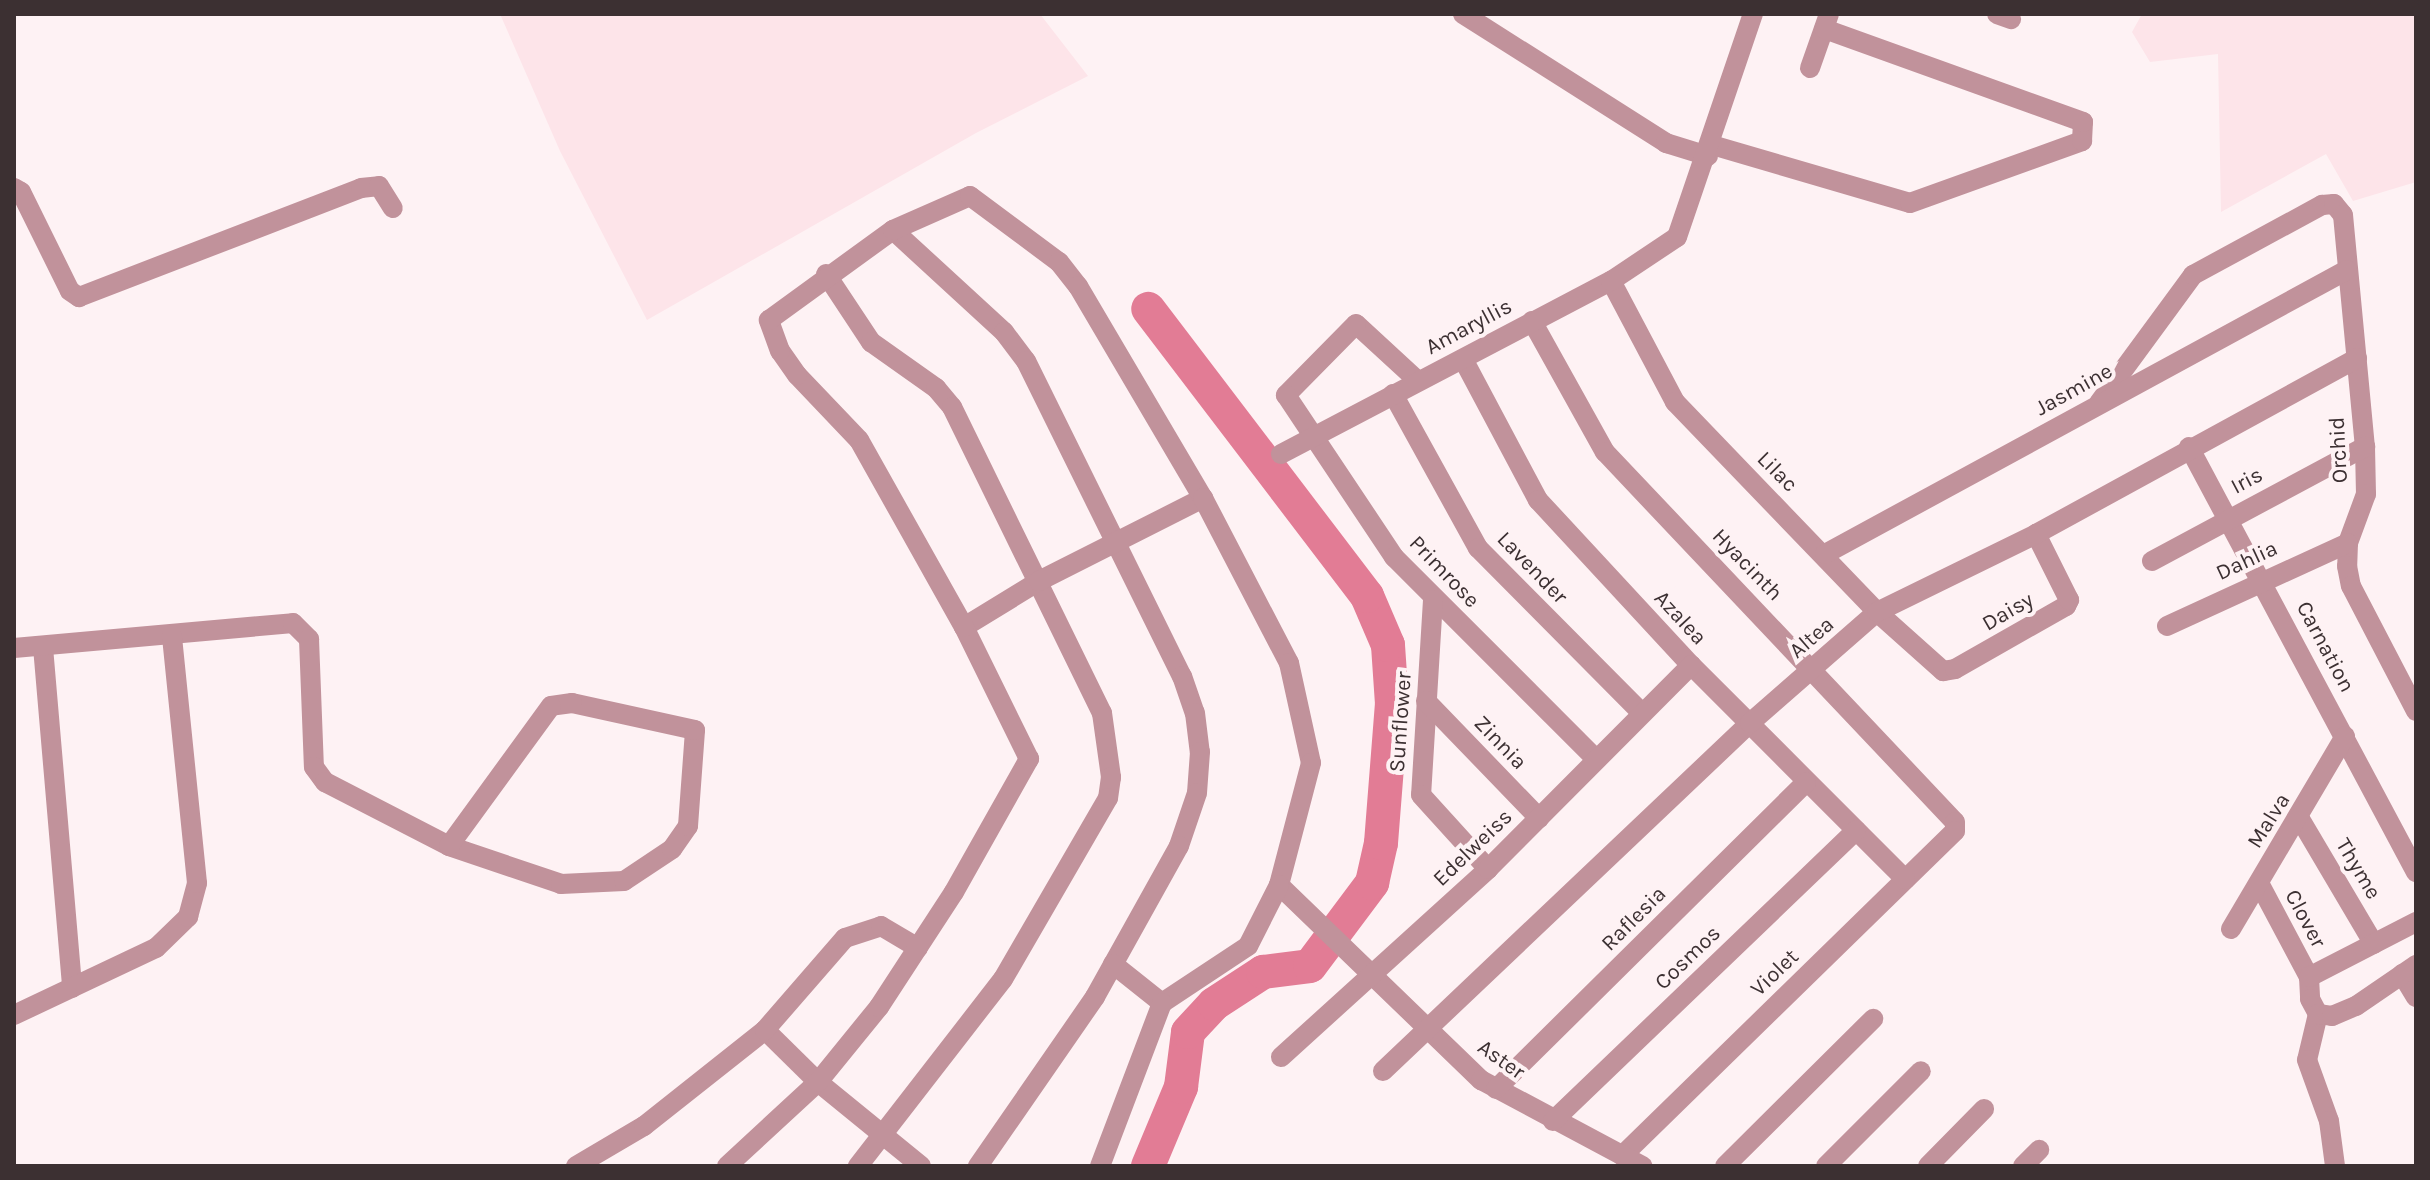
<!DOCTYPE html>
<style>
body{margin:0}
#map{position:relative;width:2430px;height:1180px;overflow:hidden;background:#fef2f4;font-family:Karla,sans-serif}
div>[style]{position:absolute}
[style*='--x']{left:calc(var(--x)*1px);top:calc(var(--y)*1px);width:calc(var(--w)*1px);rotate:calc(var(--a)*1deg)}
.built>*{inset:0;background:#fde4e9}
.river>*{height:34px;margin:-17px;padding:0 17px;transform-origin:17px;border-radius:17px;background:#e27c95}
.minor>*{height:20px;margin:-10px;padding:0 10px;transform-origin:10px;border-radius:10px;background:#c1929b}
span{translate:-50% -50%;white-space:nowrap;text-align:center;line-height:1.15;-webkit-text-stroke:8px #fef2f4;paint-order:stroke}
.street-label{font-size:22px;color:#3c3032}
.frame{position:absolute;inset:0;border:16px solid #3c3032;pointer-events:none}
</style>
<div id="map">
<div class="built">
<i style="clip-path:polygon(500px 14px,1040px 14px,1088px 76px,976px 133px,647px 320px,560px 151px)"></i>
<i style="clip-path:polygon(2142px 14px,2416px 14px,2416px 182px,2353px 201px,2326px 154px,2221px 212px,2218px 54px,2150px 62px,2132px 32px)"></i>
</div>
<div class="river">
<i style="--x:1148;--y:1166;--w:86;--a:-67.3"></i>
<i style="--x:1181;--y:1087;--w:55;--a:-82.7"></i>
<i style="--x:1188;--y:1032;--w:38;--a:-47"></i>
<i style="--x:1214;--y:1004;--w:59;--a:-33.1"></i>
<i style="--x:1263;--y:972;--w:47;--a:-7.3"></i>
<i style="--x:1310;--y:966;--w:104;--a:-53.2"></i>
<i style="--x:1372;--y:883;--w:41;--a:-77.3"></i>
<i style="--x:1381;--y:843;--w:139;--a:-85.5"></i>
<i style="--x:1392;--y:704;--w:59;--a:-93.9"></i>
<i style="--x:1388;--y:645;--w:53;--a:-113.2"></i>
<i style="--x:1367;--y:596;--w:361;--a:-127.3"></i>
</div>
<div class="minor">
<i style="--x:1463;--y:14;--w:241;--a:32.4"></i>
<i style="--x:1666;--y:143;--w:44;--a:17.2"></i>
<i style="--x:1997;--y:14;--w:15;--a:20"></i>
<i style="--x:1810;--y:68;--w:57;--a:-70.6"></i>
<i style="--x:1712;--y:145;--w:206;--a:16.3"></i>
<i style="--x:1910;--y:203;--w:183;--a:-19.8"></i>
<i style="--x:2082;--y:141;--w:19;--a:-87"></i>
<i style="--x:2083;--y:122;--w:275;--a:-160.2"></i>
<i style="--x:14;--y:188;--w:8;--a:30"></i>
<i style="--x:21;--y:192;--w:110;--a:63.7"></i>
<i style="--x:70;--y:291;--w:11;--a:34"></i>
<i style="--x:79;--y:297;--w:302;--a:-21.1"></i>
<i style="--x:361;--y:188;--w:18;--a:-6"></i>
<i style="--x:379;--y:186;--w:26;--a:58"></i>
<i style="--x:893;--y:230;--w:151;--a:42.6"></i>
<i style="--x:1004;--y:332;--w:36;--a:53"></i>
<i style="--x:1026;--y:361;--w:352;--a:63.7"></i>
<i style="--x:1182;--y:676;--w:39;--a:71"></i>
<i style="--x:1195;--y:713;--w:39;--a:83"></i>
<i style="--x:1200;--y:752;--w:41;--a:94.2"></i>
<i style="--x:1197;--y:793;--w:56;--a:108.8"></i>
<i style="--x:1179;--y:846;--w:173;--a:119.1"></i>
<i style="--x:1095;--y:997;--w:206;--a:124.7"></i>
<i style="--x:826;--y:274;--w:82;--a:56.5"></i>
<i style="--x:871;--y:342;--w:80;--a:35.3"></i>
<i style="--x:936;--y:388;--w:25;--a:50"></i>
<i style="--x:952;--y:407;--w:341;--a:63.9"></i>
<i style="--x:1102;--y:713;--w:65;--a:82"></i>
<i style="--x:1111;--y:777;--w:21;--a:98"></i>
<i style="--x:1108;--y:798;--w:209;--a:120.1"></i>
<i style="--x:1003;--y:979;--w:237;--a:127.8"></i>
<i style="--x:1611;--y:281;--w:137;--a:62.1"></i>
<i style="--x:1675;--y:402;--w:291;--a:46.1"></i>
<i style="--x:1877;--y:612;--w:89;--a:41.8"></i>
<i style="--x:1943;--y:671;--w:12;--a:-9"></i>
<i style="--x:1955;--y:669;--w:128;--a:-29.6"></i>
<i style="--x:2066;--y:606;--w:7;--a:-63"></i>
<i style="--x:2069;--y:600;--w:74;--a:-116.6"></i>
<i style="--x:1532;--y:321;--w:150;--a:60.9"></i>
<i style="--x:1605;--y:452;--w:509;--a:46.59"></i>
<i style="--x:1955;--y:822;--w:9;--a:90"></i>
<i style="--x:1955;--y:831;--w:465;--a:135.7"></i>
<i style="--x:1463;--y:359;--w:160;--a:62"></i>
<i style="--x:1538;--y:500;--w:225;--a:47.2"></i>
<i style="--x:1691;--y:665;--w:303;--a:45"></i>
<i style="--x:1418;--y:381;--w:84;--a:-137.4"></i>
<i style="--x:1356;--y:324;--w:100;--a:134.6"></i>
<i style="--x:1286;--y:395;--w:195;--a:56.3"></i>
<i style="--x:1394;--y:557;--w:286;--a:45"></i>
<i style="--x:1393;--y:394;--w:176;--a:61.1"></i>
<i style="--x:1478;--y:548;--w:233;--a:45.2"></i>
<i style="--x:2099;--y:403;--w:159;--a:-53.7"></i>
<i style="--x:2193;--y:275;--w:147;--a:-28.5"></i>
<i style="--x:2322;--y:205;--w:12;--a:-5"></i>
<i style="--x:2334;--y:204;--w:14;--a:51"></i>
<i style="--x:2343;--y:215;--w:233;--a:84.6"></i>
<i style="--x:2365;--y:447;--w:47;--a:88.8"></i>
<i style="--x:2366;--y:494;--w:52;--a:110.2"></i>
<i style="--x:2348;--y:543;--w:23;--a:92"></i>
<i style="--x:2347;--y:566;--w:20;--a:79"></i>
<i style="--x:2351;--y:586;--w:141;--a:62.5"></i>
<i style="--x:2189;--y:447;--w:482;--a:61.9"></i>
<i style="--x:1281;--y:454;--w:373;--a:-27.7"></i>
<i style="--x:1611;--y:281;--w:79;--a:-33.7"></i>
<i style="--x:1677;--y:237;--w:236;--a:-71.2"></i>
<i style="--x:1825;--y:554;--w:594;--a:-28.55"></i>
<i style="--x:2152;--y:561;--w:242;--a:-28.2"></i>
<i style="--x:1433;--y:600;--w:195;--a:93.5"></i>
<i style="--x:1421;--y:795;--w:100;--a:47.8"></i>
<i style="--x:2167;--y:626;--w:199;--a:-24.6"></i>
<i style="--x:964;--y:627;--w:88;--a:-31.5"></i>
<i style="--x:1039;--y:581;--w:184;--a:-26.8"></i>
<i style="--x:43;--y:647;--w:342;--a:85.1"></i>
<i style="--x:14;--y:648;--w:280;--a:-5.1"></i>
<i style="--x:293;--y:623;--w:23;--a:45"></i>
<i style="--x:309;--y:639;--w:128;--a:87.8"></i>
<i style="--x:314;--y:767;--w:19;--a:54"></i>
<i style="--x:325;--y:782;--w:140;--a:27.3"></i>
<i style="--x:449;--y:846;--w:118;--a:18.7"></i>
<i style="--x:561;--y:884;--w:63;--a:-2.7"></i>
<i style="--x:624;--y:881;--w:58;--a:-33.7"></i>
<i style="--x:672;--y:849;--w:28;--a:-55"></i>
<i style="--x:688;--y:826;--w:96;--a:-85.8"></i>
<i style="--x:695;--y:730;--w:126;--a:-167.6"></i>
<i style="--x:572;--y:703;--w:21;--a:172"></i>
<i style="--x:551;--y:706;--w:173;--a:126.1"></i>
<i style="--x:1426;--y:701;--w:163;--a:46"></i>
<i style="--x:2300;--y:819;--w:145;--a:59.4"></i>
<i style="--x:2259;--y:883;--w:106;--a:62"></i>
<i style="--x:2309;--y:977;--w:22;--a:87"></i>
<i style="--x:2310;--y:999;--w:17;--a:62"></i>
<i style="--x:2318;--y:1014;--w:47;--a:103.4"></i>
<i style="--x:2307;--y:1060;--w:65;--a:70.2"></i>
<i style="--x:2329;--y:1121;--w:45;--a:82.4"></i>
<i style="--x:1279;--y:885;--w:281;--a:44"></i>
<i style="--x:1481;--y:1080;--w:183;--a:28.1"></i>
<i style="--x:2231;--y:929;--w:224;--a:-59.4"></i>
<i style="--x:1113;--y:964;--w:63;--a:38.5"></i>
<i style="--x:2402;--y:974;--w:27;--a:59"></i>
<i style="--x:2309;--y:977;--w:120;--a:-27.2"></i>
<i style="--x:2318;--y:1014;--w:14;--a:8"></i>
<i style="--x:2332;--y:1016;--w:26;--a:-23"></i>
<i style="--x:2356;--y:1006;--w:73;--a:-34.3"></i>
<i style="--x:14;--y:1015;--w:157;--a:-25.3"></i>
<i style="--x:156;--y:948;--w:45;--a:-44.1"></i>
<i style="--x:188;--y:917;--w:35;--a:-75"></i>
<i style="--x:197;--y:883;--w:249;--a:-95.8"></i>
<i style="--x:765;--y:1030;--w:74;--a:44.5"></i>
<i style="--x:818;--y:1082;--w:133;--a:39.2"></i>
<i style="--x:1281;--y:1057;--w:280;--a:-42.2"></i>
<i style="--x:1488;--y:869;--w:288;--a:-45.1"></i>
<i style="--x:1383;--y:1071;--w:506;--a:-43.48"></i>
<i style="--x:1750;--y:723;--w:169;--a:-41.2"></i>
<i style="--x:1877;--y:612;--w:177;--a:-26.1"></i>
<i style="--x:2036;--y:534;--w:366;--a:-28.7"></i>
<i style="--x:1496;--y:1089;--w:436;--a:-44.7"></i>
<i style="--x:1553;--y:1121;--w:420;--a:-43.8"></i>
<i style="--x:576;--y:1166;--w:79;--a:-30.5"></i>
<i style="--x:644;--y:1126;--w:154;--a:-38.4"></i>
<i style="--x:765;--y:1030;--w:122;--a:-49"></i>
<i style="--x:845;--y:938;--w:38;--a:-18"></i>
<i style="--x:881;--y:926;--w:43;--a:30.7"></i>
<i style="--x:727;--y:1166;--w:124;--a:-42.7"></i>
<i style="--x:818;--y:1082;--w:97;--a:-50.9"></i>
<i style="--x:879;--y:1007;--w:137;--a:-56.9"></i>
<i style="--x:954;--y:892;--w:153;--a:-60.6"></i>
<i style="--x:1029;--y:759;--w:147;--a:-116.2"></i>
<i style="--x:964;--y:627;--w:214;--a:-119.3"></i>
<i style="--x:859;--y:440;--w:90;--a:-133.6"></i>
<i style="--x:797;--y:375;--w:29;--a:-125"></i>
<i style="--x:780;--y:351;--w:33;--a:-110"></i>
<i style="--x:769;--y:320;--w:153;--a:-36"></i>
<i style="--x:893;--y:230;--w:84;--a:-23.8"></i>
<i style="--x:970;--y:196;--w:111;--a:36.6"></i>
<i style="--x:1059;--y:262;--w:31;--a:52"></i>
<i style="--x:1078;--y:286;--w:246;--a:59.5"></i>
<i style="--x:1203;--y:498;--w:186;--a:62.5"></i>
<i style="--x:1289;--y:663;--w:102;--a:77.6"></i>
<i style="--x:1311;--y:763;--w:126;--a:104.7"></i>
<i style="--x:1279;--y:885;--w:68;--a:116.9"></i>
<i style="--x:1248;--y:946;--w:103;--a:146.5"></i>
<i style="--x:1162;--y:1003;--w:174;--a:110.8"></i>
<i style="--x:1725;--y:1166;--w:209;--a:-44.8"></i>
<i style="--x:1826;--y:1166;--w:134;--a:-45"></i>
<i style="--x:1928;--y:1166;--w:80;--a:-45.5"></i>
<i style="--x:2023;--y:1166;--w:23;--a:-45"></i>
</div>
<div class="street-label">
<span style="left:1469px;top:327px;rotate:-28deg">Amaryllis</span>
<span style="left:2074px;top:390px;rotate:-29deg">Jasmine</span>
<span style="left:2339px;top:450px;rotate:-93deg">Orchid</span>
<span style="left:1777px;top:472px;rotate:45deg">Lilac</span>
<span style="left:2247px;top:481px;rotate:-28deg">Iris</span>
<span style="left:2247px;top:561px;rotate:-25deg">Dahlia</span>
<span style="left:1747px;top:565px;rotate:46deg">Hyacinth</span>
<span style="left:1532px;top:568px;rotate:46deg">Lavender</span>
<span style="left:1444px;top:572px;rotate:46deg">Primrose</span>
<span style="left:2008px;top:612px;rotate:-30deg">Daisy</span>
<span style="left:1680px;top:618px;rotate:47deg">Azalea</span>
<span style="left:1812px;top:638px;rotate:-41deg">Altea</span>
<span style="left:2325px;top:647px;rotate:62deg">Carnation</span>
<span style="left:1401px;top:722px;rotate:-86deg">Sunflower</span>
<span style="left:1500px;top:743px;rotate:46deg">Zinnia</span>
<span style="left:2269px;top:821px;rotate:-58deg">Malva</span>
<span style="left:1473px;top:848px;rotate:-44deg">Edelweiss</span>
<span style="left:2358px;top:869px;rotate:59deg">Thyme</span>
<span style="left:1634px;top:919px;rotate:-45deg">Raflesia</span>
<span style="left:2305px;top:919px;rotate:62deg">Clover</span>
<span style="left:1688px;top:958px;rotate:-44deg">Cosmos</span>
<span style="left:1775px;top:973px;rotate:-44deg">Violet</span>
<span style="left:1501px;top:1060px;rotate:35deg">Aster</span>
</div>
<div class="frame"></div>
</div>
